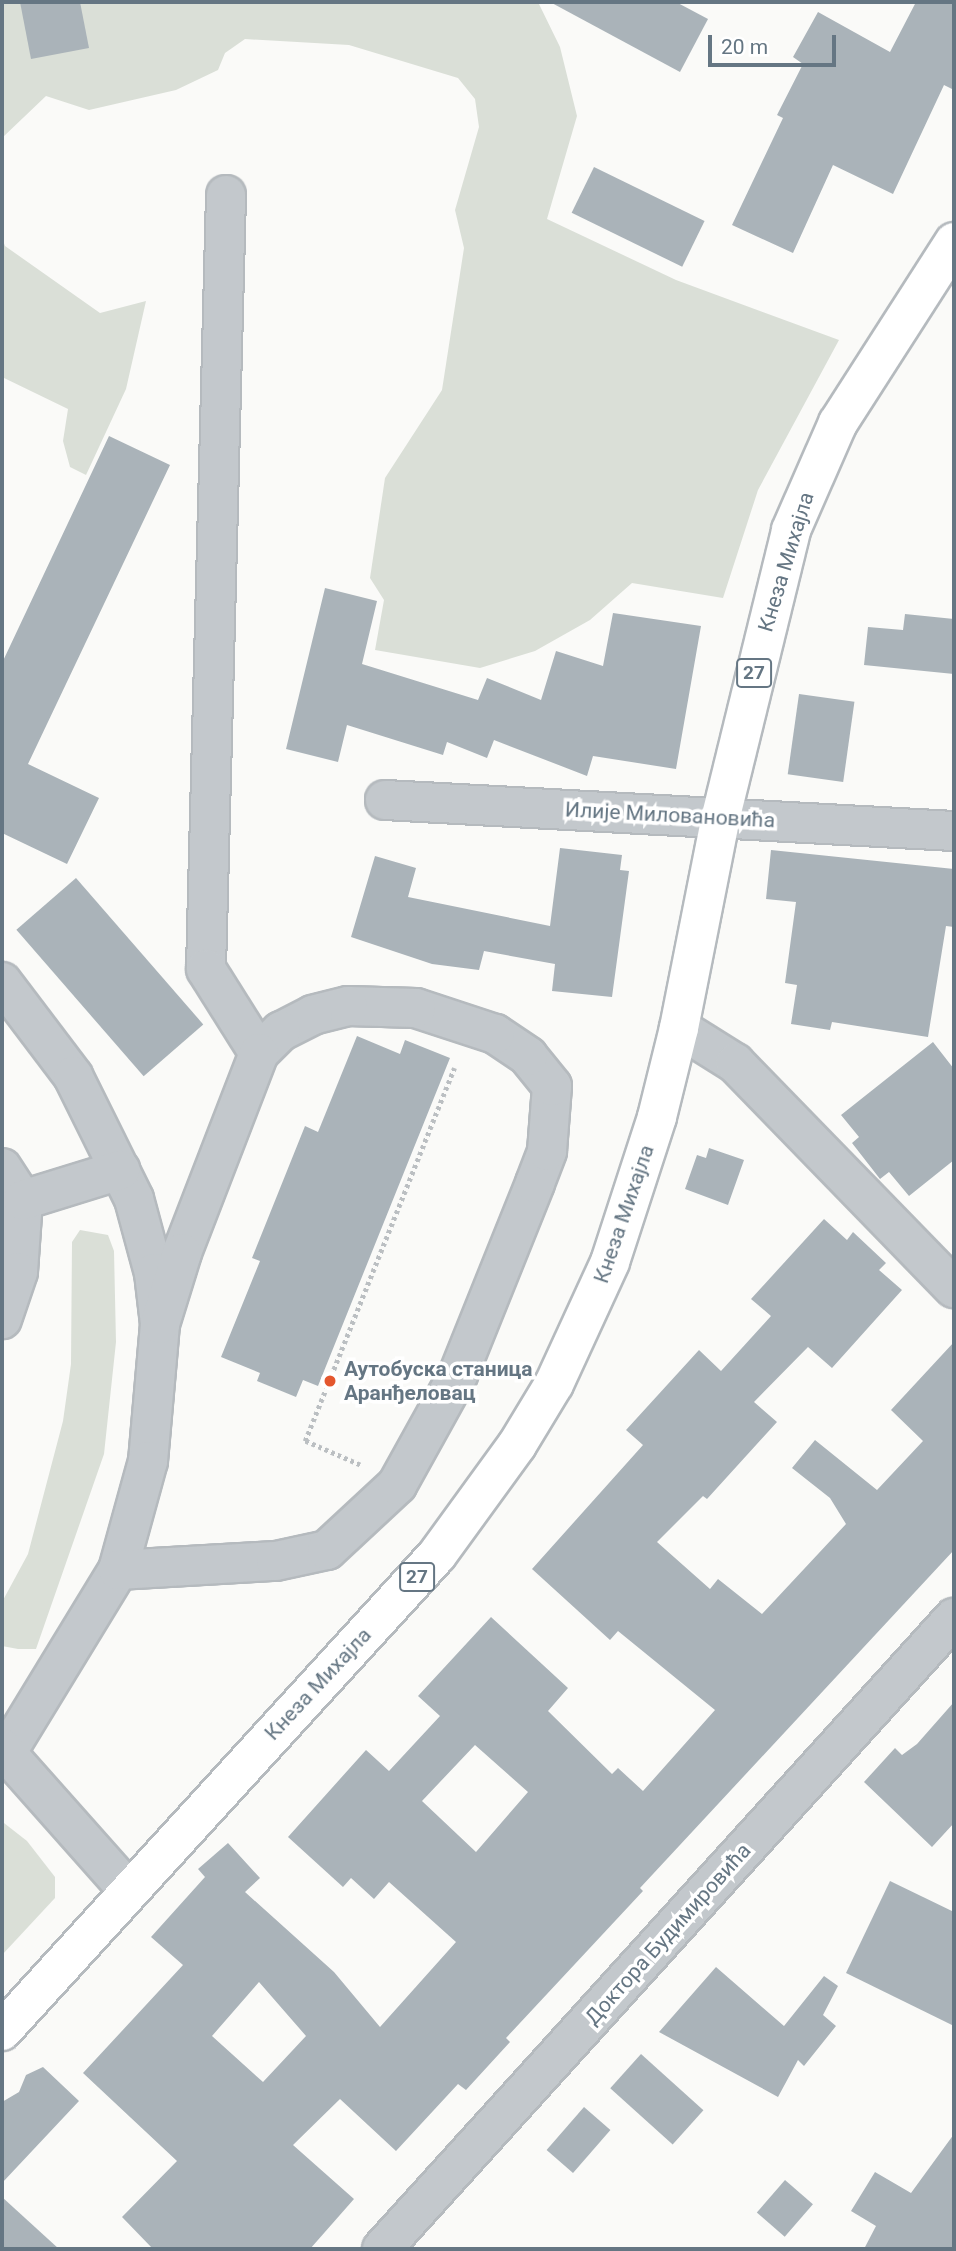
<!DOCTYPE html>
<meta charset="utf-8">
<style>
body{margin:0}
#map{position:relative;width:956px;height:2251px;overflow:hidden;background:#fafaf8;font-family:Roboto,sans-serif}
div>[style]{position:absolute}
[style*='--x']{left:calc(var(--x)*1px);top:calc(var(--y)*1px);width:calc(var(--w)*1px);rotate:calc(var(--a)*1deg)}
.green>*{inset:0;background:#dadfd7}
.building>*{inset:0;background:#aab3b9;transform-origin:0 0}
.path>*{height:4.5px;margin-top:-2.25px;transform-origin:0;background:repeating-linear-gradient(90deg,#bbbfc2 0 3.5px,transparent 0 7px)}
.roads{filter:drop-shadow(2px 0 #b5babe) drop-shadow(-2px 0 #b5babe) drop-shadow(0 2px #b5babe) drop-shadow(0 -2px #b5babe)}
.minor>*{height:38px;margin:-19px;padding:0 19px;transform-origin:19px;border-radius:19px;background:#c3c8cc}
.major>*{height:38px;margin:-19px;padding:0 19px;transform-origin:19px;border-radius:19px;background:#fff}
.dots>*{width:19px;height:19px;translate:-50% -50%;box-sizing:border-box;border:4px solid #fff;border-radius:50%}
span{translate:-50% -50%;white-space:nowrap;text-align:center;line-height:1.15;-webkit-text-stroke:7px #fff;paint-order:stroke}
.shield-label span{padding:2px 5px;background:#fff;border:2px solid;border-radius:5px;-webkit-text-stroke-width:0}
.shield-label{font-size:19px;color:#657683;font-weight:700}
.street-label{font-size:21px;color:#657683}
.poi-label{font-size:21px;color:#657683;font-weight:700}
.left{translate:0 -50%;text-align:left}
.frame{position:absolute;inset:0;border:4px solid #657683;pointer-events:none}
.scale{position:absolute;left:708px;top:35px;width:128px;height:32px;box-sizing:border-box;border:4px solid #657683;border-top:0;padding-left:9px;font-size:21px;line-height:24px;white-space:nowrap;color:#657683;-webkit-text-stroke:5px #fff;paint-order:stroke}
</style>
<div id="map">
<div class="green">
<i style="clip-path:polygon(2px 2px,538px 2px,560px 47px,577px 116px,547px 219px,676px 280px,839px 340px,758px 490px,723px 598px,632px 583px,590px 620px,535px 651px,480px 668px,375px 650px,384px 600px,370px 578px,385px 478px,442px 390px,464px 248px,455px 210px,479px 127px,475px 99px,458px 78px,349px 45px,245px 39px,225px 53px,218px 70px,176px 90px,89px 110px,46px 96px,2px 138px)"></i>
<i style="clip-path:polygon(2px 238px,5px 246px,100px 313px,146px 301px,126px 389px,86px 475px,70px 467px,63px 441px,68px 409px,2px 377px)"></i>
<i style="clip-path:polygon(80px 1230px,108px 1235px,114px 1251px,116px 1342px,104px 1454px,36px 1649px,18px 1649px,2px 1646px,2px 1602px,28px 1554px,63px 1421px,71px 1364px,72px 1242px)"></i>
<i style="clip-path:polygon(4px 1823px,27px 1841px,55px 1877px,55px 1898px,2px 1955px)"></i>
</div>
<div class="building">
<i style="clip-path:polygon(20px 2px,80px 2px,89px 48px,31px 59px)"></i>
<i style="clip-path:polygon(550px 2px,676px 2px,708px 19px,680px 72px)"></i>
<i style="clip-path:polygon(916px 2px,954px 2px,954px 90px,944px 85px,893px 194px,833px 165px,793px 253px,732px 225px,783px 118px,777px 115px,803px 64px,793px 57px,818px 12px,890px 52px)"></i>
<i style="left:594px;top:167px;width:123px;height:51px;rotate:26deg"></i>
<i style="clip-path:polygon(109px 436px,170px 465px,28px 764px,99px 798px,67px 864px,2px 833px,2px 663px)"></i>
<i style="clip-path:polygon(325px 588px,377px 601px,362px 664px,478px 700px,487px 678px,541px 700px,556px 651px,603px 666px,613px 613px,701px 626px,676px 769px,593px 756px,587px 776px,494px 740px,487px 758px,447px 742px,443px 755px,347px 725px,338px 762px,286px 749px)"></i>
<i style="clip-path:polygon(905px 614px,954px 619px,954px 674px,864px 665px,868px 627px,903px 630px)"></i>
<i style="left:799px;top:694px;width:56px;height:81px;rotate:8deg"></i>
<i style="clip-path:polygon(560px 848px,622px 855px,620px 870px,629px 871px,612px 997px,552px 991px,555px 964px,484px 951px,479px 970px,432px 964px,351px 937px,375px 856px,416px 868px,408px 897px,550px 926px)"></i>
<i style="clip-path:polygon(771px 850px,954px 869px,954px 927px,946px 926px,928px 1037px,832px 1022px,830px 1030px,791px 1024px,797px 985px,785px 983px,796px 902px,766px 899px)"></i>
<i style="left:76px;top:878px;width:194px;height:79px;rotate:49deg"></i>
<i style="clip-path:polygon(357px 1036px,400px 1054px,405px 1040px,450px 1058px,318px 1386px,303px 1380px,296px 1397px,257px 1381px,260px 1373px,221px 1357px,260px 1261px,252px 1258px,305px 1126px,318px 1132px)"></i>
<i style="clip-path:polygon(933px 1042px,954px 1069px,954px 1160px,909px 1196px,889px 1172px,880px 1179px,852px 1143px,859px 1137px,841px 1115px)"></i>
<i style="clip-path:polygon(709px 1148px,744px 1160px,728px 1205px,685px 1189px,697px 1155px,706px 1158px)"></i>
<i style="clip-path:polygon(evenodd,824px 1219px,847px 1240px,853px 1232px,886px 1263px,879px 1270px,902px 1290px,832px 1368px,808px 1347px,754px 1402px,777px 1422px,707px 1499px,703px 1496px,657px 1542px,710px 1589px,718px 1579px,762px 1614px,846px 1524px,830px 1498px,792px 1468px,815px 1440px,877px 1490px,923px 1441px,891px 1410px,954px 1342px,954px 1550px,640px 1888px,643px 1891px,506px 2038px,510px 2042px,466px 2090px,458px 2084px,396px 2151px,340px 2099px,293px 2145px,354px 2199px,310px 2249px,153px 2249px,122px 2217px,177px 2161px,83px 2073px,183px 1965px,151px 1937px,205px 1877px,198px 1869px,228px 1843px,260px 1878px,245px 1892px,334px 1972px,380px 2027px,456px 1942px,389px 1882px,374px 1899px,351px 1878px,343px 1887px,288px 1837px,366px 1750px,389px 1771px,440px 1716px,418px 1696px,491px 1617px,568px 1688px,548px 1711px,612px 1774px,618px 1768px,643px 1791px,715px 1710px,618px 1631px,610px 1640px,532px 1569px,643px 1445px,626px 1430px,699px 1350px,721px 1371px,771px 1316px,751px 1299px,824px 1219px,475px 1745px,528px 1792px,476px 1852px,422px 1801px,475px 1745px,824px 1219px,259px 1982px,306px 2036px,263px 2082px,212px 2036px,259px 1982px)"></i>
<i style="clip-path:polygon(954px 1702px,954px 1823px,932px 1847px,864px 1782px,895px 1748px,902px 1755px,917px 1744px)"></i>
<i style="clip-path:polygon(890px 1881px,954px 1912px,954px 2026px,846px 1973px)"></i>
<i style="clip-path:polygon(716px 1967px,784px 2026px,824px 1976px,838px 1986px,823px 2015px,836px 2026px,804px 2066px,798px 2060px,778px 2097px,659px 2032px)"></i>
<i style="left:641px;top:2054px;width:84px;height:46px;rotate:42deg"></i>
<i style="clip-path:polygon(43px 2067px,79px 2101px,2px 2183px,2px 2102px,19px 2092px,26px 2075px)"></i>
<i style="left:584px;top:2107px;width:35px;height:57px;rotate:41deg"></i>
<i style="clip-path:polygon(954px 2134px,954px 2249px,864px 2249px,876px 2226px,851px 2211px,875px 2172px,911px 2193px)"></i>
<i style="left:785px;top:2180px;width:37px;height:43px;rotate:41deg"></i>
<i style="clip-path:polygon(2px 2197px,59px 2249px,2px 2249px)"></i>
</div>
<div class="path">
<i style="--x:360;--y:1465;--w:60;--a:-156.4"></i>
<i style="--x:305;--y:1441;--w:402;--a:-68.2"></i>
</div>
<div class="roads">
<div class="minor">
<i style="--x:226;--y:195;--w:774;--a:91.48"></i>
<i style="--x:206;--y:969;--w:99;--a:57.8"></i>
<i style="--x:385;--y:800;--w:570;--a:3.12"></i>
<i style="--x:2;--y:982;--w:118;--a:52.9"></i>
<i style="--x:73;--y:1076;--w:137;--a:63.6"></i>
<i style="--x:134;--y:1199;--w:77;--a:74.9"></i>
<i style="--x:154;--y:1273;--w:51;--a:83.3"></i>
<i style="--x:160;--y:1324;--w:138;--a:95"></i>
<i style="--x:148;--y:1461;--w:113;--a:105.4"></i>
<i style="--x:118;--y:1570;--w:213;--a:121.4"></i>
<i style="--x:679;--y:1028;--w:66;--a:32"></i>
<i style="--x:735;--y:1063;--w:314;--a:45.8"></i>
<i style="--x:2;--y:1168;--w:38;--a:57"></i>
<i style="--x:23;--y:1200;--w:72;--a:94"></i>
<i style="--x:18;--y:1272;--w:50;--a:108.8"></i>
<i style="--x:23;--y:1200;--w:102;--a:-17.2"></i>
<i style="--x:118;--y:1570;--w:158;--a:-3.3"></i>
<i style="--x:276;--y:1561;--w:52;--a:-12.2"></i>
<i style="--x:327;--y:1550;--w:96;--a:-42.9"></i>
<i style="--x:397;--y:1485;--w:126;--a:-61"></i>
<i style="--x:458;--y:1375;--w:207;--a:-68.1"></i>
<i style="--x:535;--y:1183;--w:34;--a:-69"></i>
<i style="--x:547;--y:1151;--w:65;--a:-85.6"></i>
<i style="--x:552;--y:1086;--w:38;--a:-129"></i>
<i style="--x:528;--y:1056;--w:40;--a:-146"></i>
<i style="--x:495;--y:1034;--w:83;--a:-161.8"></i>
<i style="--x:416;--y:1008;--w:68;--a:-178.3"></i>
<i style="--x:348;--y:1006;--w:36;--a:166"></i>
<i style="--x:313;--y:1015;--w:36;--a:153"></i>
<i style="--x:281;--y:1031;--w:31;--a:135"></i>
<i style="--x:259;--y:1053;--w:214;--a:111.1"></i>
<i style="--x:182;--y:1253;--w:74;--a:107.2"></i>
<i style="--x:2;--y:1748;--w:190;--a:48.4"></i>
<i style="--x:382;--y:2249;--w:852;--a:-47.81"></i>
</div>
<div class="major">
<i style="--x:2;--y:2031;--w:645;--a:-47.58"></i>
<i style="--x:437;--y:1555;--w:136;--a:-54"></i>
<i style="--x:517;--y:1445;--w:71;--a:-58.8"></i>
<i style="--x:554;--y:1384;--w:134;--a:-65.3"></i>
<i style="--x:610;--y:1262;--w:152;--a:-72"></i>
<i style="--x:657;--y:1117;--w:92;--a:-76.1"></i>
<i style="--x:679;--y:1028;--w:216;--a:-78.8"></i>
<i style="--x:721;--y:816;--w:294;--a:-76.2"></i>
<i style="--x:791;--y:530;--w:117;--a:-66.3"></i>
<i style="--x:838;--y:423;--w:215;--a:-57.3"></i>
</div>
</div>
<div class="dots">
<i style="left:330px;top:1381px;background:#e4572e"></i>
</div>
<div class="shield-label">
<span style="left:754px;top:673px">27</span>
<span style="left:417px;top:1577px">27</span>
</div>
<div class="street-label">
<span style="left:786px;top:562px;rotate:-73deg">Кнеза Михајла</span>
<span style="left:670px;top:815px;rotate:3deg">Илије Миловановића</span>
<span style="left:624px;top:1214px;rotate:-71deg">Кнеза Михајла</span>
<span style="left:318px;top:1684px;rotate:-47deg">Кнеза Михајла</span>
<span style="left:668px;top:1934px;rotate:-48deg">Доктора Будимировића</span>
</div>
<div class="poi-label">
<span class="left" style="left:344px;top:1381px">Аутобуска станица<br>Аранђеловац</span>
</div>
<div class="frame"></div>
<div class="scale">20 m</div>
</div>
